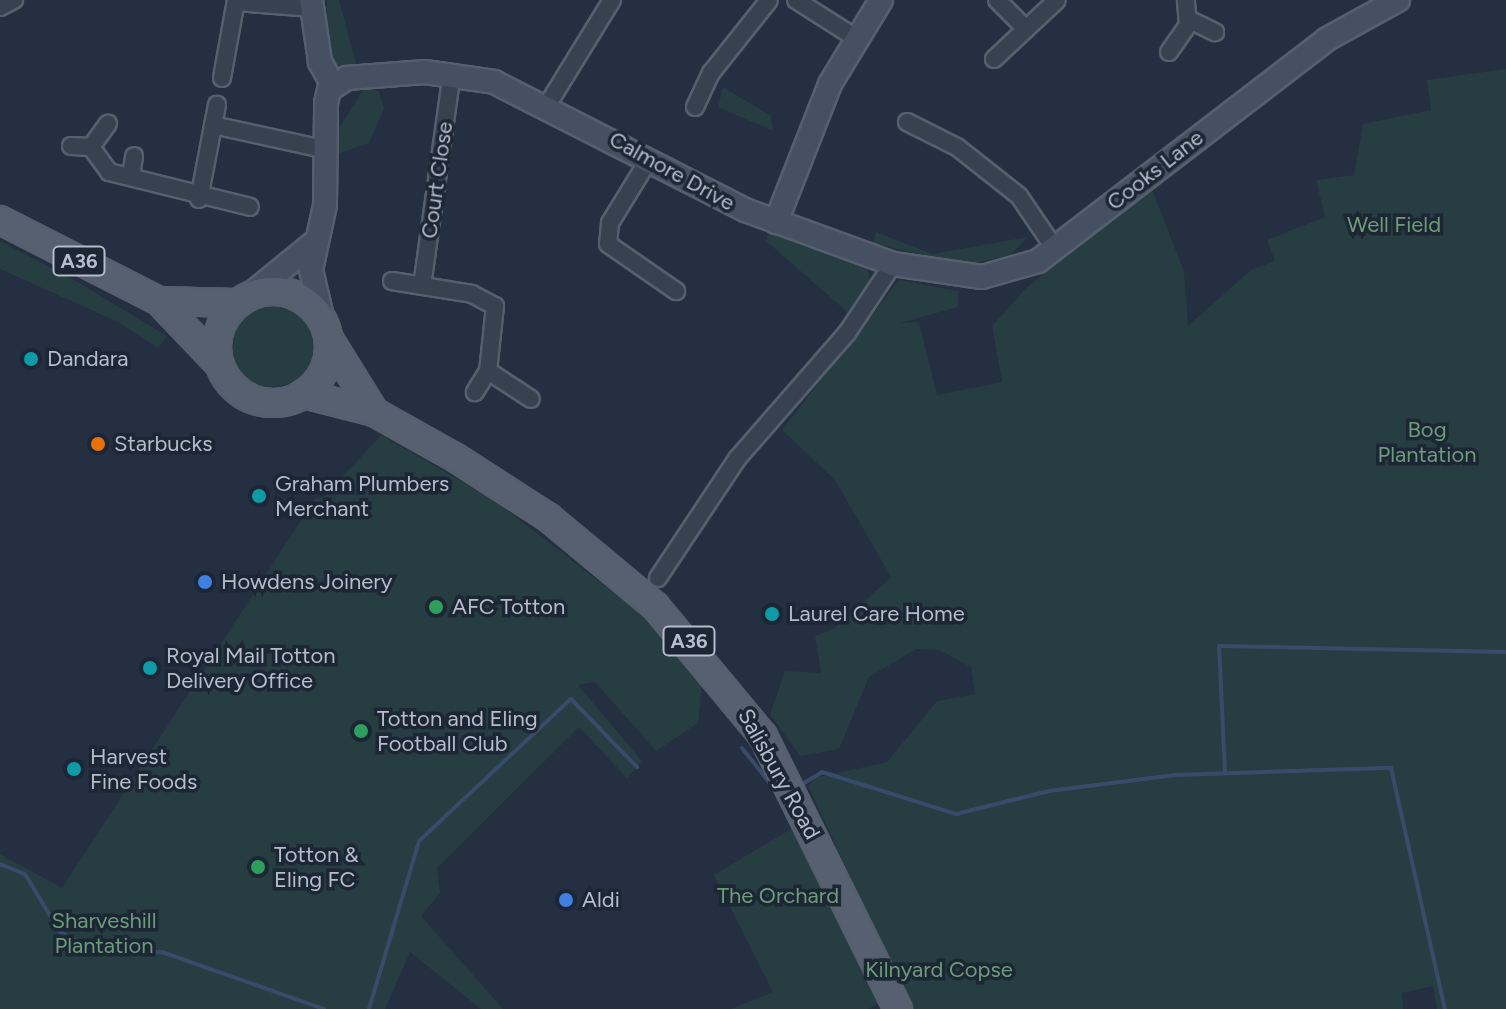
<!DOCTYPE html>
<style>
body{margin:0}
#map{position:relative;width:1506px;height:1009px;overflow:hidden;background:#242f41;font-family:Figtree,sans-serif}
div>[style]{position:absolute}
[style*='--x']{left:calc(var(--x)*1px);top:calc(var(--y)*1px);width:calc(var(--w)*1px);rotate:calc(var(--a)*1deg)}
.green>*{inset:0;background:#263d41}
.round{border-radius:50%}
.stream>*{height:4px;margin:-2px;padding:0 2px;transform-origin:2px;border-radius:2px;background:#384b6a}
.roads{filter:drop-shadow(2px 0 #565f6e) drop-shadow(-2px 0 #565f6e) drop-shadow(0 2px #565f6e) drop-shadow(0 -2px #565f6e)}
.street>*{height:16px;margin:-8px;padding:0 8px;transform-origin:8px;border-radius:8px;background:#384150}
.secondary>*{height:22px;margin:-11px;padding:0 11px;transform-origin:11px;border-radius:11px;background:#465063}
.primary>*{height:26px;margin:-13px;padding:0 13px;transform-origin:13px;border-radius:13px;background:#566070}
.primary>.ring{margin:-13px;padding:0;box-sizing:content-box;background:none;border:26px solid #566070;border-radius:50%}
.dots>*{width:22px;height:22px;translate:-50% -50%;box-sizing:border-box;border:4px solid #1d2635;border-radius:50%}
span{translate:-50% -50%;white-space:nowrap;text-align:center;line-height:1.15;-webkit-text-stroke:7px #1d2635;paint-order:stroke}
.shield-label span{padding:2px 6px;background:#1d2635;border:2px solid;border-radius:6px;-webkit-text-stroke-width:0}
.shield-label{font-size:20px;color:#b5bccb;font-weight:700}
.street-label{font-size:22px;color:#b5bccb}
.park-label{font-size:22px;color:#6b9d78}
.poi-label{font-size:22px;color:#b5bccb}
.left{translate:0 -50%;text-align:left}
</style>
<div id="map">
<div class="green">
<i style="clip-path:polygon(327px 0,339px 0,357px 67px,337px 69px,326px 38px)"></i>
<i style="clip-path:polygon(1506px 69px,1506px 1009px,1437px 1009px,1433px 986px,1402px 993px,1403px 1009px,912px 1009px,808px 786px,815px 778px,887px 762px,937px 701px,975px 694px,971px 667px,939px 650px,916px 649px,869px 677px,839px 749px,800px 756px,770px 714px,785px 671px,821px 673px,815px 636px,834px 629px,891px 577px,835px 480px,782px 430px,899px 280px,958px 291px,958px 307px,900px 323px,919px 322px,937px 395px,1002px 382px,992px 326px,1025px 289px,1151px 187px,1184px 271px,1188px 326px,1251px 270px,1275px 261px,1267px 240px,1325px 217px,1316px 180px,1354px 175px,1363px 124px,1431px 110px,1427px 80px)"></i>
<i style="clip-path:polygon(723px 87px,771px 116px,773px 131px,718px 107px)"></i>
<i style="clip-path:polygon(364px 88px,379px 91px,384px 109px,369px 143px,337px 154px,338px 130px)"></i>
<i style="clip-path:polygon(771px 230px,867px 267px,872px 286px,853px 317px,765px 240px)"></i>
<i style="clip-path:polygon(876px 232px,932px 254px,1028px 237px,1010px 255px,966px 265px,873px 243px)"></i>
<i style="clip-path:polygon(0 241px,76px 281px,167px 336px,158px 348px,118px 322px,0 269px)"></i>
<i class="round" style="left:228px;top:299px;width:88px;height:88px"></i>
<i style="clip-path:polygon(381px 435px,491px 498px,643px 615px,702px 686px,698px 723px,656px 751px,595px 682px,578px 685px,642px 761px,627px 778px,579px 727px,437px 868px,440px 893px,421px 916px,503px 1009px,481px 1009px,410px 952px,385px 1009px,0 1009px,0 854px,62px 888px,315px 499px,325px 496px)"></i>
<i style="clip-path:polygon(796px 826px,880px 1003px,868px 1009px,731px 1009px,773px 992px,714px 875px)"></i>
</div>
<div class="stream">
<i style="--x:742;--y:748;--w:55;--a:51.7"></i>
<i style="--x:1225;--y:772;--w:126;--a:-92.7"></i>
<i style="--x:1219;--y:646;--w:287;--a:1.2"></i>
<i style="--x:804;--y:783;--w:21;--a:-31"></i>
<i style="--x:822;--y:772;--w:140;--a:17.4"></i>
<i style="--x:956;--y:814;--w:96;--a:-13.9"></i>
<i style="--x:1049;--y:791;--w:127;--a:-7.2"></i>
<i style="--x:1175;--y:775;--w:216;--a:-1.9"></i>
<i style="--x:1391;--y:768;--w:247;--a:77.4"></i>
<i style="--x:0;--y:864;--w:27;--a:22"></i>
<i style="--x:25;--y:874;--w:68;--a:58.9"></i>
<i style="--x:60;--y:932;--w:45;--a:26.6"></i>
<i style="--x:100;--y:952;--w:62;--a:0"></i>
<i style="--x:162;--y:952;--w:172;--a:19.4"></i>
<i style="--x:369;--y:1009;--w:175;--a:-73.4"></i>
<i style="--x:419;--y:841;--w:208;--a:-43.1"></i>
<i style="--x:571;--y:699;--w:95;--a:45.9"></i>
</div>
<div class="roads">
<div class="street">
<i style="--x:796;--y:0;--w:69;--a:32.5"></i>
<i style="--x:997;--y:0;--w:41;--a:45"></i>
<i style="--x:1026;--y:29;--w:42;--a:-43.1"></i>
<i style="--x:236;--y:2;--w:76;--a:4.5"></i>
<i style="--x:0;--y:7;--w:16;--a:-27"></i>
<i style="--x:1190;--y:20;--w:28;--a:26"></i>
<i style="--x:1169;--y:52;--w:33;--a:-55"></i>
<i style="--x:1188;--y:25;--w:25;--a:-95"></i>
<i style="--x:994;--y:59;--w:44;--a:-43.2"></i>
<i style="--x:222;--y:78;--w:79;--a:-79.8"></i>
<i style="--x:548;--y:104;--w:122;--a:-58.4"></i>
<i style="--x:695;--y:107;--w:38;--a:-65"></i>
<i style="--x:711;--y:73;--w:93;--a:-51.5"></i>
<i style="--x:907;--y:122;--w:56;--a:26.6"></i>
<i style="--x:957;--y:147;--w:79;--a:38.3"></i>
<i style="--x:1019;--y:196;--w:64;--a:55.8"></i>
<i style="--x:213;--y:125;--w:118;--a:12.3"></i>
<i style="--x:71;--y:146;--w:20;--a:3"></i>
<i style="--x:91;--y:147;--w:29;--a:-54"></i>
<i style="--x:91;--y:147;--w:31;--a:54"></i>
<i style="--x:109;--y:172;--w:145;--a:13.9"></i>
<i style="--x:648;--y:161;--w:73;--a:121.5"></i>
<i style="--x:610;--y:223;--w:21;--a:95"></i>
<i style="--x:608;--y:244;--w:83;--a:34.7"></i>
<i style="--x:131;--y:176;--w:20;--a:-81"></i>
<i style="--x:199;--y:199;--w:96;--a:-79.2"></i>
<i style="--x:392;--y:281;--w:81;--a:9.2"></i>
<i style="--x:472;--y:294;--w:26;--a:28"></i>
<i style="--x:495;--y:306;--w:65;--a:96.1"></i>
<i style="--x:488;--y:371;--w:25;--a:122"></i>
<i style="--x:422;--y:286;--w:215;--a:-82"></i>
<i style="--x:488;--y:371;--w:51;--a:33.1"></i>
<i style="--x:658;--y:578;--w:143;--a:-56.4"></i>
<i style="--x:737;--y:459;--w:167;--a:-48.9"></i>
<i style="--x:847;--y:333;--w:83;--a:-56.3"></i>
</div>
<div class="secondary">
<i style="--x:311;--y:0;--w:63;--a:81.7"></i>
<i style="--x:320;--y:62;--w:26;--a:61"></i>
<i style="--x:776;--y:222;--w:148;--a:-68.6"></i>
<i style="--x:830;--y:84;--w:98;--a:-58.7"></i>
<i style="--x:250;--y:295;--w:85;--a:-39.3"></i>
<i style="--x:323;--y:321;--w:52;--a:-103.2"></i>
<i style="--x:311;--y:270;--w:66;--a:-77.8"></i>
<i style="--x:325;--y:205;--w:102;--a:-89.4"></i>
<i style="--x:326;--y:103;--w:13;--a:-77"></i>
<i style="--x:329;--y:90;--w:22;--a:-34"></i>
<i style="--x:347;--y:78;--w:78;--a:-4.4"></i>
<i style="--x:425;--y:72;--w:70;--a:8.2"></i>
<i style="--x:494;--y:82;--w:282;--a:27"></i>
<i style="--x:745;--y:210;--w:158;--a:20"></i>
<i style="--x:893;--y:264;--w:90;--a:8.3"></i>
<i style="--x:982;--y:277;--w:58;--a:-15.9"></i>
<i style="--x:1038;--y:261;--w:364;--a:-37.5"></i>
<i style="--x:1327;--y:39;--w:81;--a:-28.8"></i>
</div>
<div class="primary">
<i style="--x:0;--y:220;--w:178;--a:27"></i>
<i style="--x:159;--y:301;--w:88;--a:46.4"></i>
<i class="ring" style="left:217px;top:291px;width:86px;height:86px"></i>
<i style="--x:159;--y:301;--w:78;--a:1.5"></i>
<i style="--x:329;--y:339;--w:86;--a:58.3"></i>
<i style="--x:303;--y:394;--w:73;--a:14.2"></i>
<i style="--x:374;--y:412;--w:94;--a:29.3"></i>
<i style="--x:456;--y:458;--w:111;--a:32.8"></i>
<i style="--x:549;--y:518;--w:138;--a:39.7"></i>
<i style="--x:655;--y:606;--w:169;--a:50.3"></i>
<i style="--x:763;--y:736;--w:305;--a:63.7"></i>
</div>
</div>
<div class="dots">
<i style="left:31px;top:359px;background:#0f9aa8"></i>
<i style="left:98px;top:444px;background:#e8710a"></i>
<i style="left:259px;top:496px;background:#0f9aa8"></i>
<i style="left:205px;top:582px;background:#3f7fe0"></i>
<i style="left:436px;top:607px;background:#2e9e5b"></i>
<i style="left:772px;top:614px;background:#0f9aa8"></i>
<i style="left:150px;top:668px;background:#0f9aa8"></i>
<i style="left:361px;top:731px;background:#2e9e5b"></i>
<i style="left:74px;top:769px;background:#0f9aa8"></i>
<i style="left:258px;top:867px;background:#2e9e5b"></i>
<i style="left:566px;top:900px;background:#3f7fe0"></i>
</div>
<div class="shield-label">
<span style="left:79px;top:261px">A36</span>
<span style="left:689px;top:641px">A36</span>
</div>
<div class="street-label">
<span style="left:1155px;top:170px;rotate:-38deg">Cooks Lane</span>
<span style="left:672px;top:171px;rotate:29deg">Calmore Drive</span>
<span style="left:437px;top:180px;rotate:-82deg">Court Close</span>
<span style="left:779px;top:774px;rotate:61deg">Salisbury Road</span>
</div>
<div class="park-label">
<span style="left:1394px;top:225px">Well Field</span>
<span style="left:1427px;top:442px">Bog<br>Plantation</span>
<span style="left:778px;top:896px">The Orchard</span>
<span style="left:104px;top:933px">Sharveshill<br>Plantation</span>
<span style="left:939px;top:970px">Kilnyard Copse</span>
</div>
<div class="poi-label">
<span class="left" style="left:47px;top:359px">Dandara</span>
<span class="left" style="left:114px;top:444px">Starbucks</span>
<span class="left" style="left:275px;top:496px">Graham Plumbers<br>Merchant</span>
<span class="left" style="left:221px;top:582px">Howdens Joinery</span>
<span class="left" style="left:452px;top:607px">AFC Totton</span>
<span class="left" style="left:788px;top:614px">Laurel Care Home</span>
<span class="left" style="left:166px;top:668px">Royal Mail Totton<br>Delivery Office</span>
<span class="left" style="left:377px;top:731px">Totton and Eling<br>Football Club</span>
<span class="left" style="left:90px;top:769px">Harvest<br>Fine Foods</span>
<span class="left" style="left:274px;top:867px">Totton &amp;<br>Eling FC</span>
<span class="left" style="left:582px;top:900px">Aldi</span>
</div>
</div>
